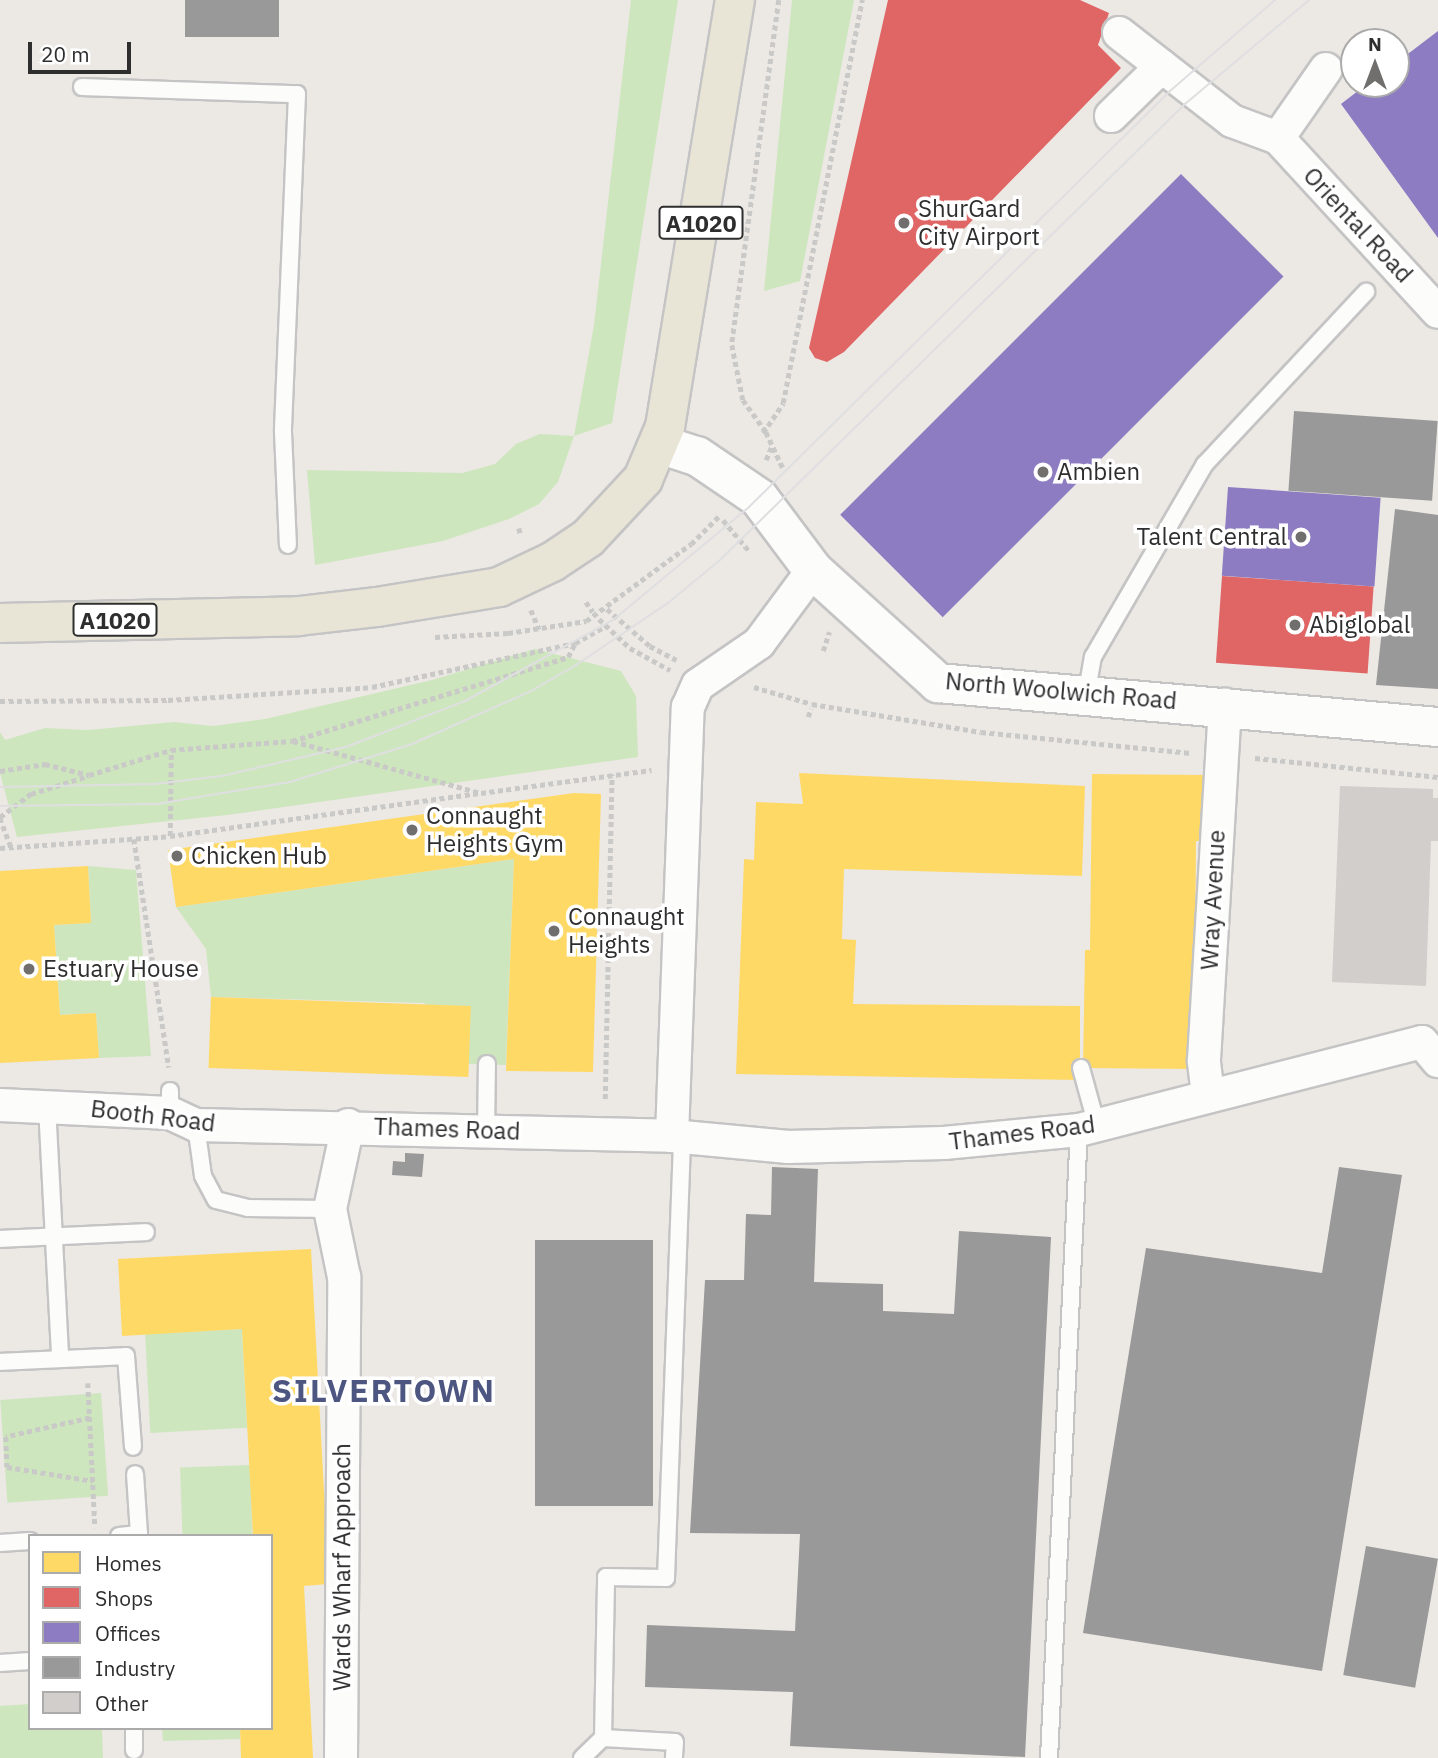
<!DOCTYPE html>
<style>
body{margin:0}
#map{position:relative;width:1438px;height:1758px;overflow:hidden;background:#ece8e4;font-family:"IBM Plex Sans",sans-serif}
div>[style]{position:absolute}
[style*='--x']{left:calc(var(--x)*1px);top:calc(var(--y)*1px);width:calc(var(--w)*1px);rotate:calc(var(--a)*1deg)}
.green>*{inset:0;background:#cee6be;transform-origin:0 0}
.homes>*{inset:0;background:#ffd966;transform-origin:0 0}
.shops>*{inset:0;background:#e06666;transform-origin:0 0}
.offices>*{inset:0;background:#8e7cc3;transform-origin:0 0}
.industry>*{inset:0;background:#999;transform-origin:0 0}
.building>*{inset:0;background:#d1cecb}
.path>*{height:4.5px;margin-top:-2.25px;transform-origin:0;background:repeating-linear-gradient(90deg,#c9c9c8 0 5px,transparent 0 8.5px)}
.roads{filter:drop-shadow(2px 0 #c5c4c5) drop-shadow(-2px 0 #c5c4c5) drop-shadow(0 2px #c5c4c5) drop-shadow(0 -2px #c5c4c5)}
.lane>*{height:16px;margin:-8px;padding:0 8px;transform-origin:8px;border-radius:8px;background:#fcfcfb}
.street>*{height:32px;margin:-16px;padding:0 16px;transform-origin:16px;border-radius:16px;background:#fcfcfb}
.secondary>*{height:38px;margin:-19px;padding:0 19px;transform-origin:19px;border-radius:19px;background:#fcfcfb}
.primary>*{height:38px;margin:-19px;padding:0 19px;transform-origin:19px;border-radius:19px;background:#e8e4d6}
.tram>*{height:2px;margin:-1px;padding:0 1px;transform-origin:1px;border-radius:1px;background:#dfdfe1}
.dots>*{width:19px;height:19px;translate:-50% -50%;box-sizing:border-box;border:4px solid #fff;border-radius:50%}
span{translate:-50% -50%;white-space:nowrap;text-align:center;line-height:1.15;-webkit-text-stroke:7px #fff;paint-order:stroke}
.shield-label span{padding:2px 5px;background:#fff;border:2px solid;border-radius:5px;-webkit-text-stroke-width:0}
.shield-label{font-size:23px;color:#2e2e2e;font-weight:700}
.poi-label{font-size:24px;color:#2e2e2e}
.left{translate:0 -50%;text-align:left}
.right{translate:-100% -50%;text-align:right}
.street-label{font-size:24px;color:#2e2e2e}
.district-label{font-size:32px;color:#4d5680;font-weight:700;letter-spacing:2px}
.legend{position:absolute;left:28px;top:1534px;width:245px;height:196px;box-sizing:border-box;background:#fff;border:2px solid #ababab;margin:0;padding:9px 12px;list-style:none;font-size:21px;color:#2e2e2e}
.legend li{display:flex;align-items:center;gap:14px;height:35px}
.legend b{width:35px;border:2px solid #ababab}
.north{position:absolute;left:1340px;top:28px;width:70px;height:70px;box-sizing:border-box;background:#fff;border:2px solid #ababab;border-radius:50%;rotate:0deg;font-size:19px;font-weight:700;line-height:28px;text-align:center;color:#2e2e2e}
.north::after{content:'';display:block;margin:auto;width:24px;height:32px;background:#706f6e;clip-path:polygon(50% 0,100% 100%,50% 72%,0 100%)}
.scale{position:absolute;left:28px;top:42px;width:103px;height:32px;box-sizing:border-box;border:4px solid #2e2e2e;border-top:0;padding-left:9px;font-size:21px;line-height:24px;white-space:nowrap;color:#2e2e2e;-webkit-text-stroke:5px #fff;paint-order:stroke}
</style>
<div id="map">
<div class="green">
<i style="clip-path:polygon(631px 0,678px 0,612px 423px,574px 436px,558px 482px,539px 504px,509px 519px,443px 541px,315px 565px,307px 470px,462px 473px,495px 464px,516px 444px,540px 434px,574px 436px,594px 325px)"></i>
<i style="clip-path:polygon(792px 0,854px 0,800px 281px,764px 291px)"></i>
<i style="clip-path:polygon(535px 649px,621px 671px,636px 696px,638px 757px,227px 815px,17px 837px,0 773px,0 732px,5px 740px,45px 728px,88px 730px,174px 722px,213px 726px,265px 719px,432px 680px)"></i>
<i style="clip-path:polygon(514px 859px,506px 1065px,469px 1064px,424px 1003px,211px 997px,206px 949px,176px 907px)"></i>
<i style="clip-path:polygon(88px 866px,136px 870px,151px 1056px,99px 1058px,96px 1013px,60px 1015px,54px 925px,91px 923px)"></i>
<i style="left:242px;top:1329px;width:99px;height:97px;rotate:87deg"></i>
<i style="left:101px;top:1393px;width:103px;height:101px;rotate:86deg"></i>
<i style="left:250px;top:1465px;width:71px;height:70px;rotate:88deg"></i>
<i style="clip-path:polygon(30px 1704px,30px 1728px,102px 1728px,103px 1758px,0 1758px,0 1706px)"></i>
<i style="clip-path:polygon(162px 1728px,240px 1728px,240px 1739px,163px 1741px)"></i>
</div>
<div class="homes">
<i style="clip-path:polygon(799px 773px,1085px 786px,1082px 876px,844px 869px,842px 939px,856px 940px,853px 1004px,1080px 1006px,1080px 1080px,736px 1074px,744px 859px,754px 860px,756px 802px,803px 804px)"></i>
<i style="clip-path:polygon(1092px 774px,1206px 775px,1206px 841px,1196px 841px,1194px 1069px,1083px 1068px,1085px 950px,1090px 950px)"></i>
<i style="clip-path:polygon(574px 793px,601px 794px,593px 1072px,506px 1071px,514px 859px,176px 907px,168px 850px)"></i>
<i style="clip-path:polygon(88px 866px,91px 923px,54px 925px,60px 1015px,96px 1013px,99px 1058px,0 1063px,0 871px)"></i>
<i style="left:211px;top:997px;width:260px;height:71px;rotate:2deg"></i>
<i style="clip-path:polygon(311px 1249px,329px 1584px,304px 1586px,313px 1758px,241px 1758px,240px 1728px,271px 1728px,271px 1536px,253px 1536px,242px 1329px,122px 1336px,118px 1259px)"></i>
</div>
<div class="shops">
<i style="clip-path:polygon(888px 0,1080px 0,1109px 13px,1098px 45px,1121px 68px,844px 352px,827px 362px,815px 358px,809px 348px)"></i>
<i style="left:1222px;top:576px;width:152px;height:87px;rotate:4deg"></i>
</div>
<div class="offices">
<i style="clip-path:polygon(1438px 31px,1438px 238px,1341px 104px,1367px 84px,1396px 84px,1396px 63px)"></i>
<i style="left:1181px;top:174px;width:145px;height:482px;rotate:45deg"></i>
<i style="left:1228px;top:487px;width:153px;height:89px;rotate:4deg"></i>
</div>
<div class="industry">
<i style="left:185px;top:0;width:94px;height:37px"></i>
<i style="left:1294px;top:411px;width:144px;height:80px;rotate:4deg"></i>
<i style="clip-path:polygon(1395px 509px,1438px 515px,1438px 689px,1376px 685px)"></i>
<i style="clip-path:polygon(405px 1153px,424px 1154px,422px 1177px,392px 1175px,393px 1161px,405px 1162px)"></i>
<i style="clip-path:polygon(772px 1167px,818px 1169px,814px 1282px,883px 1284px,883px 1311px,954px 1314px,959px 1231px,1051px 1237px,1025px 1757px,790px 1746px,793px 1692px,645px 1687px,647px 1625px,795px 1631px,800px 1534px,690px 1533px,705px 1280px,744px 1280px,746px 1214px,771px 1215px)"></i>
<i style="clip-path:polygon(1339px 1167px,1402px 1175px,1322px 1671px,1083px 1633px,1146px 1248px,1322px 1273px)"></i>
<i style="left:535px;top:1240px;width:118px;height:266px"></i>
<i style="left:1366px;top:1546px;width:73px;height:131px;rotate:10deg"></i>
</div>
<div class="building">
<i style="clip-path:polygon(1340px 786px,1433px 789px,1433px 798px,1438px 798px,1438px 841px,1431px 841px,1426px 986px,1332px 982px)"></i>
</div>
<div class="path">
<i style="--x:779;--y:0;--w:348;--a:97.8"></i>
<i style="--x:732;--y:345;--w:56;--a:78.7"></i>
<i style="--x:743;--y:400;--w:39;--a:54"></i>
<i style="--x:766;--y:432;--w:42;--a:64.7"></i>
<i style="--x:763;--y:433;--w:36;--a:-56"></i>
<i style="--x:783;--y:403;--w:411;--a:-78.9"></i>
<i style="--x:766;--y:460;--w:16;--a:-68"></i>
<i style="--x:723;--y:520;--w:42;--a:49.8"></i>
<i style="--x:519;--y:528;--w:8;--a:76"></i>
<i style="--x:586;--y:602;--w:12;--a:55"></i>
<i style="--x:607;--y:609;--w:57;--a:40.7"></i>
<i style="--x:650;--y:646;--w:30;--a:28"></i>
<i style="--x:531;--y:610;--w:21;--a:67"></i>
<i style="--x:599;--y:619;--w:42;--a:43.1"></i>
<i style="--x:630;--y:648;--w:46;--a:28.8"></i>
<i style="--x:435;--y:637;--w:73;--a:-3.1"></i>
<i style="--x:508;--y:633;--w:79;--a:-8.7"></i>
<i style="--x:586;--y:621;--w:130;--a:-36.3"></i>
<i style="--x:691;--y:544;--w:41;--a:-45"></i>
<i style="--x:823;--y:651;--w:20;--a:-72"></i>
<i style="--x:754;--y:687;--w:60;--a:16.3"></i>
<i style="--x:812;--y:704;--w:171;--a:9.4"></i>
<i style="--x:981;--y:732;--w:211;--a:5.7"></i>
<i style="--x:0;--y:701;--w:168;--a:-0.3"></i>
<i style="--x:168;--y:700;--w:204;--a:-3.6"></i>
<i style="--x:372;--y:687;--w:208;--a:-12.2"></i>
<i style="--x:575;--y:643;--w:35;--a:-29"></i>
<i style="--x:808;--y:717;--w:9;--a:-72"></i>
<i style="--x:293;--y:741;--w:195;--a:15.5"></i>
<i style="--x:481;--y:793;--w:172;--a:-7.7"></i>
<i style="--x:1255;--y:758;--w:184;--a:5.9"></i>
<i style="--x:0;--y:771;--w:46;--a:-8.8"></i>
<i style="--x:45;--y:764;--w:45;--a:14"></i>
<i style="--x:89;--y:775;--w:86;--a:-17"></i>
<i style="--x:171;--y:750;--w:121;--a:-4.3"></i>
<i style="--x:292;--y:741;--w:288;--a:-16.9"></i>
<i style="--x:568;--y:657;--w:16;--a:-63"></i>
<i style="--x:0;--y:817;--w:39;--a:-37"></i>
<i style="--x:31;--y:794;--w:60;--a:-17.5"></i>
<i style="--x:0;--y:818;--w:31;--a:69"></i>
<i style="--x:170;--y:836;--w:86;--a:-89.3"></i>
<i style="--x:134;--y:839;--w:231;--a:81.3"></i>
<i style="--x:0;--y:848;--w:170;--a:-4"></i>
<i style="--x:170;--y:836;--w:314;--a:-7.9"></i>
<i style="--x:605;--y:1099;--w:325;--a:-88.8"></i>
<i style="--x:88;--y:1383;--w:145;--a:87.2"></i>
<i style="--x:90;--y:1418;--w:86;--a:167.3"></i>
<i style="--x:6;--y:1437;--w:30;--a:88"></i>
<i style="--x:7;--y:1467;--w:87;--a:9.2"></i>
</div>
<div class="roads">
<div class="lane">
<i style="--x:82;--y:87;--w:215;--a:1.9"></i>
<i style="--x:297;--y:94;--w:338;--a:92.4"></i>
<i style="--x:283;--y:432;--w:113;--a:87.5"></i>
<i style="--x:1086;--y:696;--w:40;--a:-80"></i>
<i style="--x:1093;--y:657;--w:223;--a:-59.9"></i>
<i style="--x:1205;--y:464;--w:236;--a:-46.9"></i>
<i style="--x:1081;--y:1068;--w:60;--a:74.6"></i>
<i style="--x:47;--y:1106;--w:252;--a:87"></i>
<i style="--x:170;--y:1113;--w:22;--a:-90"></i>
<i style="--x:196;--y:1125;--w:51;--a:82.2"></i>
<i style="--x:203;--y:1176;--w:27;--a:62"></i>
<i style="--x:216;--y:1200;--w:32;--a:14"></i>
<i style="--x:247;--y:1208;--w:83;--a:0.7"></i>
<i style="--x:486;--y:1132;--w:68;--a:-89.2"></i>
<i style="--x:0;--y:1239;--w:146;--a:-2.7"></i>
<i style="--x:0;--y:1362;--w:126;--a:-2.7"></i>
<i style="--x:126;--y:1356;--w:91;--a:85.6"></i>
<i style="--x:119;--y:1536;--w:20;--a:-6"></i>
<i style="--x:139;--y:1534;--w:60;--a:-93.8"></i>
<i style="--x:0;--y:1543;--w:30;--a:-4"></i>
<i style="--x:0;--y:1663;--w:30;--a:-4"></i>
<i style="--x:134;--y:1728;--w:22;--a:90"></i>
<i style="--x:603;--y:1738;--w:72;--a:3.2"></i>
<i style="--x:675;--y:1742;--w:16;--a:94"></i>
<i style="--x:582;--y:1758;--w:29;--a:-44"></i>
<i style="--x:603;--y:1738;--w:161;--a:-88.9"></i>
<i style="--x:606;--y:1577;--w:60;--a:1"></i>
<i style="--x:666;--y:1578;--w:441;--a:-87.9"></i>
<i style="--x:1049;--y:1758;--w:629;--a:-87.27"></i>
</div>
<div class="street">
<i style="--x:1119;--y:33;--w:143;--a:37.9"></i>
<i style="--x:1232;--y:121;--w:49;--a:20.3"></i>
<i style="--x:1278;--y:138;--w:236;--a:47.4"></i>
<i style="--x:1111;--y:116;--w:71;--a:-44.4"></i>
<i style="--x:1278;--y:138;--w:84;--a:-55.2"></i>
<i style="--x:1208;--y:1095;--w:35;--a:-97"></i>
<i style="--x:1204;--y:1060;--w:356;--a:-86.6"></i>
<i style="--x:0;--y:1105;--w:170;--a:2.7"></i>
<i style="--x:170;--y:1113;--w:29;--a:25"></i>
<i style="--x:196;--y:1125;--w:476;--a:1.3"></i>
<i style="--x:672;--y:1136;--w:117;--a:5.4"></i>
<i style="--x:788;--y:1147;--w:156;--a:-1.5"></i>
<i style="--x:944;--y:1143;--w:136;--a:-5.5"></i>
<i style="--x:1079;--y:1130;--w:354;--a:-14.4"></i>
<i style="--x:1422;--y:1042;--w:25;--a:50"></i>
<i style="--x:672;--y:1136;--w:429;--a:-87.9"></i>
<i style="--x:688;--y:707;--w:24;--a:-66"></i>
<i style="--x:698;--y:685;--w:74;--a:-34.5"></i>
<i style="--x:759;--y:643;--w:91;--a:-53.5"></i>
<i style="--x:341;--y:1758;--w:481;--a:-89.6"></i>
<i style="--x:344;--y:1277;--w:69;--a:-101.6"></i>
<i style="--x:330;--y:1209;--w:86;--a:-77.9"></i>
</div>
<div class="secondary">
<i style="--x:659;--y:444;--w:40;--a:18"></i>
<i style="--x:697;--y:456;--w:75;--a:34.1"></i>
<i style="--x:759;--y:498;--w:90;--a:53.1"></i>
<i style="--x:813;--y:570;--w:169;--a:42.1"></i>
<i style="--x:938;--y:683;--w:502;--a:5.03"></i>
</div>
<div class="primary">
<i style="--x:0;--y:623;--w:299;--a:-1.3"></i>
<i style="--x:299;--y:616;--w:79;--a:-6.6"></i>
<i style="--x:377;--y:607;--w:124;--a:-9.3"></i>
<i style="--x:499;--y:587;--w:59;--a:-25.3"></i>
<i style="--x:552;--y:562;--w:43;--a:-33.7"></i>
<i style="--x:588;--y:538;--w:81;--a:-47"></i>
<i style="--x:643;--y:479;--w:56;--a:-67.1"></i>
<i style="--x:665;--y:427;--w:433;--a:-80.7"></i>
</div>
</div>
<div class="tram">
<i style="--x:0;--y:787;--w:155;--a:-1.1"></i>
<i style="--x:155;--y:784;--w:67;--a:-6.8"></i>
<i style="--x:222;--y:776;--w:127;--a:-13.2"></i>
<i style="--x:346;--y:747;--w:128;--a:-21.1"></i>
<i style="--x:465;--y:701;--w:169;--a:-28.7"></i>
<i style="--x:613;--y:620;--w:177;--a:-39.7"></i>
<i style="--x:749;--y:507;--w:592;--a:-44.66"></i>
<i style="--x:1170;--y:91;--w:139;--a:-40.9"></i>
<i style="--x:0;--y:806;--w:157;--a:-0.7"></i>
<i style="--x:157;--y:804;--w:135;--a:-9.4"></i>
<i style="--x:290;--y:782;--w:128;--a:-17.3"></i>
<i style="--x:412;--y:744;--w:130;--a:-24"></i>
<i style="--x:531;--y:691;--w:52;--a:-30"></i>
<i style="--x:576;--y:665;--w:111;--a:-34"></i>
<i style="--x:668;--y:603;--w:66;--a:-39.5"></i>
<i style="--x:719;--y:561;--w:653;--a:-44.44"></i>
<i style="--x:1185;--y:104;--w:162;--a:-40"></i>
</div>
<div class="dots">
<i style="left:904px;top:223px;background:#706f6e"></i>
<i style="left:1043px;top:472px;background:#706f6e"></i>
<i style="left:1301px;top:537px;background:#706f6e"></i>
<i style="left:1295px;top:625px;background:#706f6e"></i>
<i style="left:412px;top:830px;background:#706f6e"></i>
<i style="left:177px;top:856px;background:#706f6e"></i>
<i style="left:554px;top:931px;background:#706f6e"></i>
<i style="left:29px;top:969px;background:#706f6e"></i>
</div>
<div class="shield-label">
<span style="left:701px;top:223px">A1020</span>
<span style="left:115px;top:620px">A1020</span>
</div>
<div class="poi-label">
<span class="left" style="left:918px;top:223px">ShurGard<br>City Airport</span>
<span class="left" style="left:1057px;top:472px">Ambien</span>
<span class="right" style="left:1287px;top:537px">Talent Central</span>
<span class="left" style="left:1309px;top:625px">Abiglobal</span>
<span class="left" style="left:426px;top:830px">Connaught<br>Heights Gym</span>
<span class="left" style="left:191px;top:856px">Chicken Hub</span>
<span class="left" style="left:568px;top:931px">Connaught<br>Heights</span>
<span class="left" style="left:43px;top:969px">Estuary House</span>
</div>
<div class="street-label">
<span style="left:1358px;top:225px;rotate:47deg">Oriental Road</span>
<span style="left:1061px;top:691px;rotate:5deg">North Woolwich Road</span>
<span style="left:1213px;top:900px;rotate:-87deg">Wray Avenue</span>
<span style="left:153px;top:1116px;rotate:7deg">Booth Road</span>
<span style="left:447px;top:1129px;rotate:2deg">Thames Road</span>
<span style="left:1022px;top:1133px;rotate:-7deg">Thames Road</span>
<span style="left:342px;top:1567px;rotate:-90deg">Wards Wharf Approach</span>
</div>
<div class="district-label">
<span style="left:384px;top:1390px">SILVERTOWN</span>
</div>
<ul class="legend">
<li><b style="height:19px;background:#ffd966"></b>Homes</li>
<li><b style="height:19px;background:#e06666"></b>Shops</li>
<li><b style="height:19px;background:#8e7cc3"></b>Offices</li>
<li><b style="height:19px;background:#999"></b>Industry</li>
<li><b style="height:19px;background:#d1cecb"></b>Other</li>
</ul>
<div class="north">N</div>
<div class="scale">20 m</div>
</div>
